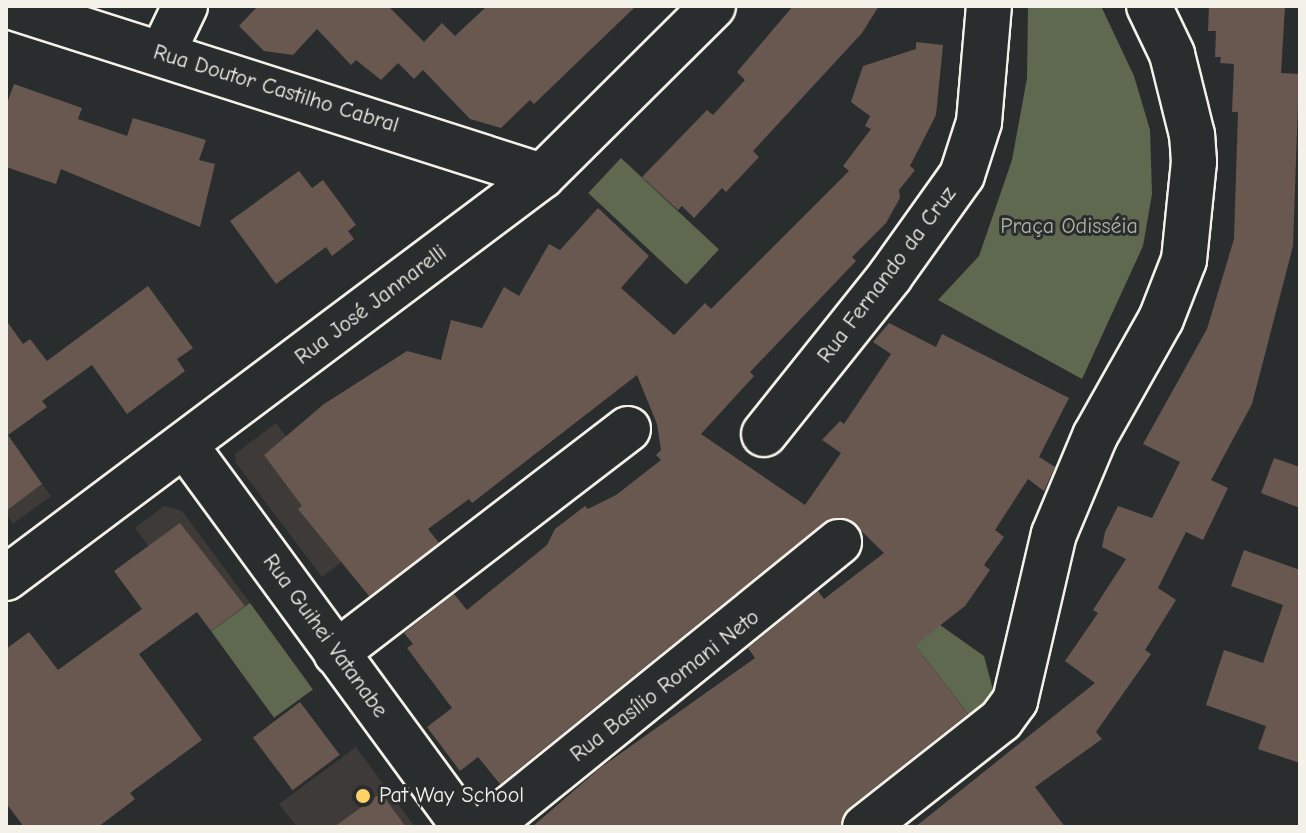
<!DOCTYPE html>
<meta charset="utf-8">
<style>
body{margin:0}
#map{position:relative;width:1306px;height:833px;overflow:hidden;background:#2a2d2e;font-family:"Comic Neue",sans-serif}
div>[style]{position:absolute}
[style*='--x']{left:calc(var(--x)*1px);top:calc(var(--y)*1px);width:calc(var(--w)*1px);rotate:calc(var(--a)*1deg)}
.built>*{inset:0;background:#3d3a38}
.green>*{inset:0;background:#5e6950;transform-origin:0 0}
.building>*{inset:0;background:#685850;transform-origin:0 0}
.roads{filter:drop-shadow(2px 0 #f4f1e8) drop-shadow(-2px 0 #f4f1e8) drop-shadow(0 2px #f4f1e8) drop-shadow(0 -2px #f4f1e8)}
.minor>*{height:44px;margin:-22px;padding:0 22px;transform-origin:22px;border-radius:22px;background:#2a2d2e}
.dots>*{width:22px;height:22px;translate:-50% -50%;box-sizing:border-box;border:4px solid #2a2d2e;border-radius:50%}
span{translate:-50% -50%;white-space:nowrap;text-align:center;line-height:1.15;-webkit-text-stroke:6px #2a2d2e;paint-order:stroke}
.street-label{font-size:22px;color:#f4f1e8}
.park-label{font-size:22px;color:#b0b4a4}
.poi-label{font-size:22px;color:#f4f1e8}
.left{translate:0 -50%;text-align:left}
.frame{position:absolute;inset:0;border:8px solid #f4f1e8;pointer-events:none}
</style>
<div id="map">
<div class="built">
<i style="clip-path:polygon(276px 423px,336px 505px,417px 504px,322px 577px,236px 463px,235px 454px)"></i>
<i style="clip-path:polygon(6px 434px,51px 496px,13px 524px,6px 514px)"></i>
<i style="clip-path:polygon(164px 506px,182px 511px,250px 603px,211px 631px,135px 528px)"></i>
<i style="clip-path:polygon(356px 747px,415px 827px,297px 827px,279px 804px)"></i>
</div>
<div class="green">
<i style="clip-path:polygon(1028px 6px,1101px 6px,1134px 76px,1150px 130px,1152px 194px,1143px 246px,1082px 379px,938px 300px,979px 256px,1012px 160px,1027px 78px)"></i>
<i style="left:621px;top:158px;width:134px;height:48px;rotate:43deg"></i>
<i style="left:250px;top:603px;width:107px;height:48px;rotate:54deg"></i>
<i style="clip-path:polygon(940px 625px,984px 656px,997px 705px,979px 728px,915px 645px)"></i>
</div>
<div class="building">
<i style="clip-path:polygon(258px 6px,388px 6px,424px 42px,442px 23px,455px 36px,487px 6px,636px 6px,534px 104px,530px 100px,501px 128px,470px 119px,423px 70px,414px 79px,398px 63px,381px 80px,356px 60px,351px 65px,317px 29px,293px 55px,264px 51px,239px 26px)"></i>
<i style="clip-path:polygon(793px 6px,879px 6px,862px 33px,753px 151px,759px 157px,726px 192px,722px 188px,694px 218px,682px 206px,678px 210px,642px 177px,707px 110px,713px 115px,745px 80px,737px 72px)"></i>
<i style="clip-path:polygon(1209px 6px,1285px 6px,1281px 73px,1299px 74px,1293px 246px,1252px 404px,1211px 480px,1228px 488px,1203px 540px,1186px 532px,1158px 588px,1176px 600px,1145px 650px,1151px 654px,1096px 732px,1102px 739px,1035px 787px,1065px 827px,915px 827px,1095px 683px,1065px 661px,1098px 613px,1093px 610px,1126px 559px,1102px 547px,1105px 532px,1118px 506px,1152px 518px,1180px 462px,1143px 444px,1207px 329px,1234px 239px,1238px 112px,1232px 112px,1234px 64px,1220px 63px,1221px 57px,1215px 57px,1216px 31px,1208px 31px)"></i>
<i style="clip-path:polygon(916px 42px,943px 45px,936px 115px,910px 166px,915px 170px,899px 190px,900px 198px,886px 223px,852px 257px,856px 261px,750px 372px,754px 376px,701px 434px,805px 505px,841px 453px,822px 440px,840px 421px,844px 424px,891px 354px,873px 342px,889px 323px,936px 347px,942px 334px,1069px 398px,1039px 457px,1055px 467px,1044px 491px,1028px 479px,995px 530px,1004px 537px,984px 565px,990px 570px,965px 606px,915px 645px,968px 714px,850px 807px,841px 827px,532px 827px,600px 768px,755px 658px,748px 648px,818px 591px,824px 599px,884px 553px,849px 519px,824px 522px,500px 784px,478px 757px,460px 771px,427px 727px,452px 708px,407px 648px,413px 644px,404px 633px,454px 594px,467px 610px,547px 545px,555px 529px,585px 506px,588px 509px,616px 495px,661px 460px,656px 455px,661px 450px,657px 424px,637px 375px,472px 503px,469px 499px,428px 529px,439px 543px,369px 596px,298px 509px,302px 506px,264px 455px,324px 404px,407px 351px,441px 360px,451px 320px,482px 328px,504px 287px,519px 296px,549px 244px,560px 250px,598px 208px,649px 256px,621px 288px,674px 335px,705px 303px,711px 309px,849px 171px,843px 166px,871px 129px,865px 126px,870px 116px,851px 102px,863px 66px,916px 49px)"></i>
<i style="clip-path:polygon(14px 84px,82px 108px,78px 119px,127px 136px,133px 118px,206px 140px,199px 160px,215px 164px,200px 227px,61px 169px,56px 184px,6px 167px,6px 106px)"></i>
<i style="clip-path:polygon(299px 171px,312px 188px,323px 180px,356px 225px,348px 231px,354px 239px,332px 256px,326px 247px,276px 284px,230px 221px)"></i>
<i style="clip-path:polygon(148px 286px,193px 348px,177px 359px,185px 371px,127px 414px,92px 365px,42px 401px,47px 407px,8px 435px,42px 484px,6px 511px,6px 320px,23px 344px,30px 339px,47px 361px)"></i>
<i style="clip-path:polygon(1274px 458px,1300px 467px,1300px 508px,1261px 493px)"></i>
<i style="clip-path:polygon(180px 523px,245px 606px,211px 631px,197px 612px,139px 654px,202px 740px,130px 793px,135px 799px,98px 827px,24px 827px,6px 803px,6px 649px,29px 632px,58px 670px,142px 609px,114px 571px)"></i>
<i style="clip-path:polygon(1244px 550px,1300px 570px,1300px 763px,1258px 749px,1266px 726px,1206px 705px,1224px 650px,1263px 663px,1283px 605px,1231px 586px)"></i>
<i style="left:300px;top:702px;width:66px;height:59px;rotate:53deg"></i>
<i style="clip-path:polygon(381px 793px,406px 827px,334px 827px)"></i>
</div>
<div class="roads">
<div class="minor">
<i style="--x:9;--y:6;--w:559;--a:17.69"></i>
<i style="--x:163;--y:52;--w:51;--a:-64.4"></i>
<i style="--x:764;--y:434;--w:202;--a:-51.4"></i>
<i style="--x:890;--y:276;--w:124;--a:-54.5"></i>
<i style="--x:962;--y:175;--w:56;--a:-72.2"></i>
<i style="--x:979;--y:122;--w:116;--a:-85.1"></i>
<i style="--x:185;--y:445;--w:474;--a:53.8"></i>
<i style="--x:6;--y:578;--w:670;--a:-36.87"></i>
<i style="--x:542;--y:176;--w:241;--a:-44.8"></i>
<i style="--x:336;--y:653;--w:368;--a:-37.5"></i>
<i style="--x:487;--y:827;--w:453;--a:-39"></i>
<i style="--x:865;--y:827;--w:173;--a:-38.2"></i>
<i style="--x:1001;--y:720;--w:24;--a:-54"></i>
<i style="--x:1015;--y:701;--w:171;--a:-76.9"></i>
<i style="--x:1054;--y:534;--w:106;--a:-67.3"></i>
<i style="--x:1095;--y:436;--w:134;--a:-60.6"></i>
<i style="--x:1161;--y:319;--w:63;--a:-68.7"></i>
<i style="--x:1184;--y:260;--w:99;--a:-84.2"></i>
<i style="--x:1194;--y:162;--w:27;--a:-94"></i>
<i style="--x:1192;--y:135;--w:83;--a:-103.9"></i>
<i style="--x:1172;--y:54;--w:53;--a:-115.6"></i>
</div>
</div>
<div class="dots">
<i style="left:363px;top:796px;background:#ffd166"></i>
</div>
<div class="street-label">
<span style="left:276px;top:89px;rotate:17deg">Rua Doutor Castilho Cabral</span>
<span style="left:887px;top:275px;rotate:-53deg">Rua Fernando da Cruz</span>
<span style="left:371px;top:305px;rotate:-37deg">Rua José Jannarelli</span>
<span style="left:325px;top:636px;rotate:54deg">Rua Guihei Vatanabe</span>
<span style="left:665px;top:686px;rotate:-38deg">Rua Basílio Romani Neto</span>
</div>
<div class="park-label">
<span style="left:1069px;top:227px">Praça Odisséia</span>
</div>
<div class="poi-label">
<span class="left" style="left:379px;top:796px">Pat Way School</span>
</div>
<div class="frame"></div>
</div>
